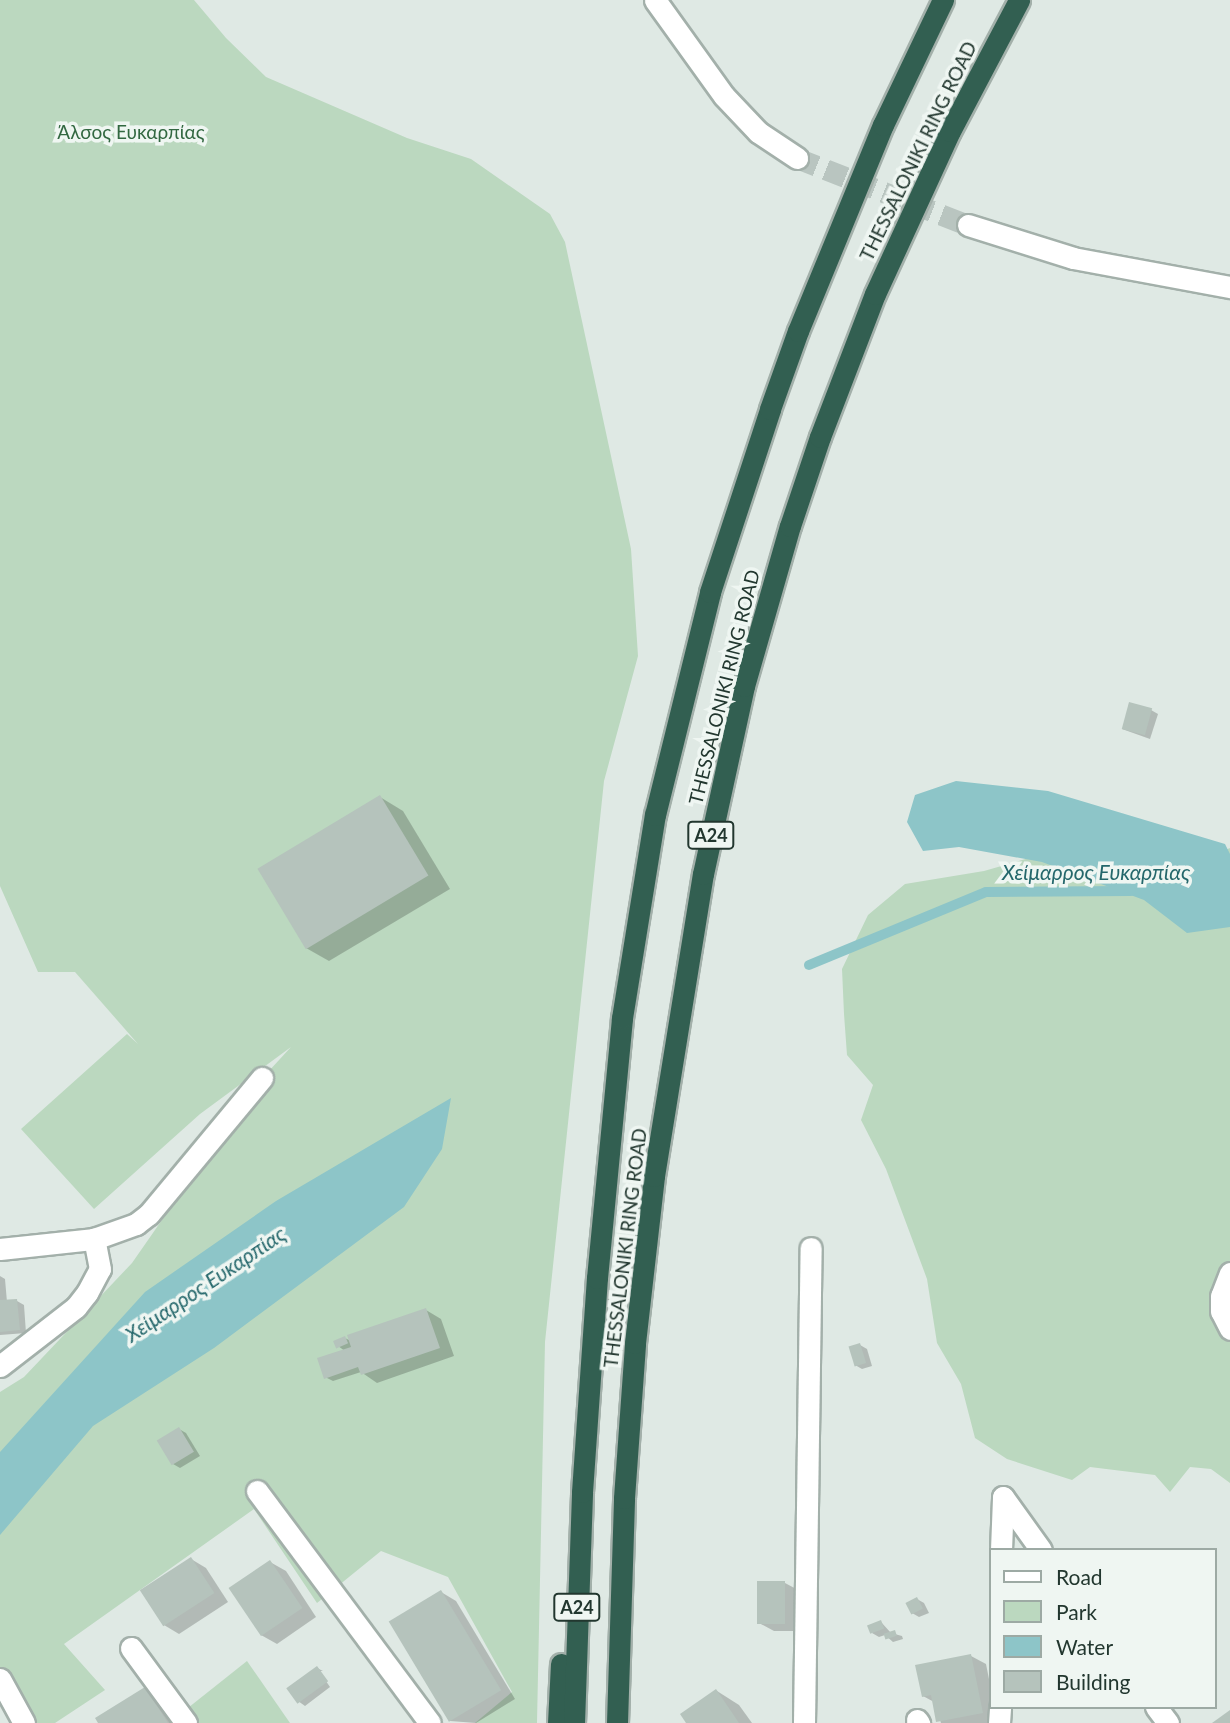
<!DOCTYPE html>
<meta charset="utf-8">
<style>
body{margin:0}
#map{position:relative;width:1230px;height:1723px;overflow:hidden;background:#dfe9e4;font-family:Lato,sans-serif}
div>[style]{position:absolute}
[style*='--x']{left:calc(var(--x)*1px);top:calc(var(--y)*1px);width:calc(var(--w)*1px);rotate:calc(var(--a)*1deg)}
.green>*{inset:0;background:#bbd8bf}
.water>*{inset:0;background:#8dc5c8}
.shadow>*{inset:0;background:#0003}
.stream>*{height:10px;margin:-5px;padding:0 5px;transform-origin:5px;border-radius:5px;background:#8dc5c8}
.building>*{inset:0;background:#b5c3bc;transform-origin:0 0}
.minor-tunnel>*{height:21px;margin-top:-10.5px;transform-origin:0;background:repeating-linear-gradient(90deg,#b9c5c0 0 21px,transparent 0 31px)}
.roads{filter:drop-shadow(2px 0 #a3b0aa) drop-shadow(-2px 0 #a3b0aa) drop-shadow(0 2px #a3b0aa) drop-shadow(0 -2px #a3b0aa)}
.minor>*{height:21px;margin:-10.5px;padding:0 10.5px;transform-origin:10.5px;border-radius:10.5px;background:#fff}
.tertiary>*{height:21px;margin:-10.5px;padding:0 10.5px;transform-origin:10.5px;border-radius:10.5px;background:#fff}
.motorway>*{height:21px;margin:-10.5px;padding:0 10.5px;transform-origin:10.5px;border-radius:10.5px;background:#325f51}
span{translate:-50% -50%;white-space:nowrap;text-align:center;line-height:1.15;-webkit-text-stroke:7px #eff6f2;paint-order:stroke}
.shield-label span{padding:2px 5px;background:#eff6f2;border:2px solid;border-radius:5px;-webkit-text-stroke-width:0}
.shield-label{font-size:18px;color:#22372f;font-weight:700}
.park-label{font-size:19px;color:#326841}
.street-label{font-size:19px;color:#22372f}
.water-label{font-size:21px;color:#24676b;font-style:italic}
.legend{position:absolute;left:989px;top:1548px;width:228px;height:161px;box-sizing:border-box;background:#eff6f2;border:2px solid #9daaa4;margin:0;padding:9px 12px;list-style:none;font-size:21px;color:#22372f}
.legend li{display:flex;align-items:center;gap:14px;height:35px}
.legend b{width:35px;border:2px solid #9daaa4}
</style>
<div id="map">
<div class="green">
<i style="clip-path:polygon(0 0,194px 0,226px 38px,266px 77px,407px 138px,471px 159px,550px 214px,565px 242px,631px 549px,638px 656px,604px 781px,545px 1342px,537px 1723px,475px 1723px,512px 1692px,448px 1577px,381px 1551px,317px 1603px,254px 1509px,64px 1644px,105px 1690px,55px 1723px,20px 1723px,0 1683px,0 1392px,24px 1377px,132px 1263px,256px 1085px,291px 1047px,200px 1114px,94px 1209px,21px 1129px,127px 1034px,138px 1044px,75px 972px,38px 972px,0 886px)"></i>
<i style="clip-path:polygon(1126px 830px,1218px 853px,1230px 848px,1230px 1483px,1211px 1469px,1190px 1467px,1170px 1492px,1155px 1475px,1090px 1467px,1072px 1480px,1007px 1459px,975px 1438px,961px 1384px,937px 1343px,927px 1279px,886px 1169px,861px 1120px,873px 1085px,847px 1055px,844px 1014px,842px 969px,868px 915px,905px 884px,984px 871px)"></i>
<i style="clip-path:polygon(247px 1661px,290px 1723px,169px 1723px)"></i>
</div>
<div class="water">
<i style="clip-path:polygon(956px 781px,1048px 791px,1225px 844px,1230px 854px,1230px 927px,1187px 933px,1144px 900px,1042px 862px,959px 847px,923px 851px,907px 822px,915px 795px)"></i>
<i style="clip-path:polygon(451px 1098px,442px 1149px,404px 1207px,214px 1348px,93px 1426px,0 1535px,0 1452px,145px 1292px,276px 1201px)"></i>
</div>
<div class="shadow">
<i style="clip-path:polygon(1151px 710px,1158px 714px,1150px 739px,1122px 729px)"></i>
<i style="clip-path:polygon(380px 797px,403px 811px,450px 889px,329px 961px,306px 948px)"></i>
<i style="clip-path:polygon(0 1276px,5px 1279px,7px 1302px,17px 1301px,24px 1305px,26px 1333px,0 1335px)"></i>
<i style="clip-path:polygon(426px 1310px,441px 1319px,454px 1356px,377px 1383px,361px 1372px,333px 1381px,325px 1377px,345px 1351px,338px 1346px,345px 1338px,351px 1341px)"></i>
<i style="clip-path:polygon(860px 1345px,867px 1349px,872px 1366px,862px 1369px,855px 1365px)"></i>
<i style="clip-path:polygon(179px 1429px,186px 1433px,200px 1456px,180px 1468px,173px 1464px)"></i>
<i style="clip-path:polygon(191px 1559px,206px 1568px,228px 1602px,179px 1634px,164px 1625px)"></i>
<i style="clip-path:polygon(270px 1562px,286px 1571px,316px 1617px,277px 1644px,261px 1635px)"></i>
<i style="clip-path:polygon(785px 1583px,800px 1591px,800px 1631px,774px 1631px,759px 1623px)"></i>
<i style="clip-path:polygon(441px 1592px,456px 1601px,515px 1699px,476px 1723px,450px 1721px)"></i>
<i style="clip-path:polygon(917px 1599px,924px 1603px,929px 1613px,919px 1617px,912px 1613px)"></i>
<i style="clip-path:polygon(881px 1622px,891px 1633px,902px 1636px,903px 1639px,893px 1642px,885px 1635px,879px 1637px,872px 1633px)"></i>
<i style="clip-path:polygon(971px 1656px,986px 1664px,990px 1684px,989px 1723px,941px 1723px,934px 1702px,923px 1696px)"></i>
<i style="clip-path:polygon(317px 1668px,323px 1671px,319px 1671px,330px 1687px,305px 1706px,298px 1701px)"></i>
<i style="clip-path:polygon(145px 1689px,161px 1697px,177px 1723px,100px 1723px)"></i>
<i style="clip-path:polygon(717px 1691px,739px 1705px,752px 1723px,688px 1723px)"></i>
</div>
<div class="stream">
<i style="--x:809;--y:965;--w:191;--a:-22.4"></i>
<i style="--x:986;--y:892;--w:145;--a:-0.4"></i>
</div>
<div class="building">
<i style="left:1129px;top:702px;width:24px;height:28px;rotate:15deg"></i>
<i style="left:380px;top:795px;width:94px;height:143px;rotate:59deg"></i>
<i style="clip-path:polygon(17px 1299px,20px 1330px,0 1332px,0 1300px)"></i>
<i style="clip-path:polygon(426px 1308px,440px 1348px,361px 1375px,358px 1367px,324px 1379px,317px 1358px,351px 1347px,347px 1335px)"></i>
<i style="left:345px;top:1336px;width:8px;height:13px;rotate:67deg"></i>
<i style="left:860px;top:1343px;width:21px;height:12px;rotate:73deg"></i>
<i style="left:179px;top:1427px;width:29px;height:26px;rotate:59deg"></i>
<i style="left:191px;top:1557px;width:43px;height:61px;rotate:57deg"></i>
<i style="left:270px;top:1560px;width:58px;height:50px;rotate:56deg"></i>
<i style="left:757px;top:1581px;width:28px;height:43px"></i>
<i style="left:441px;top:1590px;width:117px;height:61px;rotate:59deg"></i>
<i style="left:917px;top:1597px;width:13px;height:13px;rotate:63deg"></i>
<i style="left:881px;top:1620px;width:9px;height:15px;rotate:69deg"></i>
<i style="left:895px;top:1630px;width:6px;height:12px;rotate:72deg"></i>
<i style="clip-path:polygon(971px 1654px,983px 1713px,936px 1722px,931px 1695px,922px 1697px,915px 1665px)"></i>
<i style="left:317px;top:1666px;width:19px;height:38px;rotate:54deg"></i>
<i style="clip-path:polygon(145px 1687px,168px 1723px,98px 1723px,95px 1718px)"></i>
<i style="clip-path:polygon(716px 1689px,739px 1723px,686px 1723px,680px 1714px)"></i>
<i style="clip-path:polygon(1230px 1710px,1230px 1723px,1212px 1723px)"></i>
</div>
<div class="minor-tunnel">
<i style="--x:797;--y:158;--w:184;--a:21.4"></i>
</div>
<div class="roads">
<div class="minor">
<i style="--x:655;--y:0;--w:118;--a:54.3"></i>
<i style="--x:724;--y:96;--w:50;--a:46.6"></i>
<i style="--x:758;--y:132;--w:47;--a:33.7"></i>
<i style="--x:968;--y:225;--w:110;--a:17.4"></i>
<i style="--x:1073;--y:258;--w:160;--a:10.5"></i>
<i style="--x:0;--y:1249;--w:95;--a:-6.1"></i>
<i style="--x:94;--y:1239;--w:45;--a:-19.7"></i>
<i style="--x:136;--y:1224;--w:16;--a:-38"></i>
<i style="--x:149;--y:1214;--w:177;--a:-50.3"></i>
<i style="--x:1230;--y:1273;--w:25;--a:111"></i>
<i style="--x:1221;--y:1296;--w:15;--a:90"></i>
<i style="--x:1221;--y:1311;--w:20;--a:63"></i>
<i style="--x:0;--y:1366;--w:96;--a:-37.8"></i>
<i style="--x:76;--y:1307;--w:18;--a:-52"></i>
<i style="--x:87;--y:1293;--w:27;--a:-62"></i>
<i style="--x:100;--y:1269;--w:31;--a:-101"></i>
<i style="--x:257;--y:1491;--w:289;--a:53.3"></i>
<i style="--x:1003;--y:1497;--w:65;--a:54.4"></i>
<i style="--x:1001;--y:1550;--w:53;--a:-87.8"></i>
<i style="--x:131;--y:1648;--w:93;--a:53.7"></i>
<i style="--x:1156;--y:1707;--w:20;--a:53"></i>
<i style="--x:917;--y:1720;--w:4;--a:56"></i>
<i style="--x:804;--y:1723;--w:475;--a:-89.2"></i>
<i style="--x:999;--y:1723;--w:16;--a:-86"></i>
</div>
<div class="tertiary">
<i style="--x:0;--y:1679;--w:50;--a:61.4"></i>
</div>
<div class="motorway">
<i style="--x:558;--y:1723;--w:59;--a:-87.1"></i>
<i style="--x:574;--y:1723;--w:231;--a:-88"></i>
<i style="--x:582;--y:1492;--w:215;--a:-86"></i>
<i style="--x:597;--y:1278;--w:261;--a:-84.5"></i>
<i style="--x:622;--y:1018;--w:206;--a:-80.8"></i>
<i style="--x:655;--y:815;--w:230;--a:-76.1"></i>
<i style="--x:710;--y:592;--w:193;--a:-71.8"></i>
<i style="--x:770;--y:409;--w:83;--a:-70.3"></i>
<i style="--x:798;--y:331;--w:223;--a:-67.6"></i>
<i style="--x:883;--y:125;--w:139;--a:-64.4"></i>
<i style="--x:617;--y:1723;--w:225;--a:-88.2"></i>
<i style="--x:624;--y:1498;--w:155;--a:-85.9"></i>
<i style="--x:635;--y:1343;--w:168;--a:-83.5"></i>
<i style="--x:654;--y:1176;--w:306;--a:-80.8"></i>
<i style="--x:703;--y:874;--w:192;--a:-77.7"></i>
<i style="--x:744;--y:686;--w:166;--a:-74"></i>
<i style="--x:790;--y:526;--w:94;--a:-71.4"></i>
<i style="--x:820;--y:437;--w:153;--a:-69"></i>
<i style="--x:875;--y:294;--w:179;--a:-65.3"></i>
<i style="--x:950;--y:131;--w:148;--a:-62.2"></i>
</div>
</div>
<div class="shield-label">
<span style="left:711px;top:835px">Α24</span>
<span style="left:577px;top:1607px">Α24</span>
</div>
<div class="park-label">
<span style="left:131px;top:132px">Άλσος Ευκαρπίας</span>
</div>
<div class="street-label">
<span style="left:918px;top:151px;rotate:-64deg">THESSALONIKI RING ROAD</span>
<span style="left:724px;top:687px;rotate:-76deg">THESSALONIKI RING ROAD</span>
<span style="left:625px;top:1248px;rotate:-83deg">THESSALONIKI RING ROAD</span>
</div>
<div class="water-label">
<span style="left:1096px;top:872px">Χείμαρρος Ευκαρπίας</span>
<span style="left:205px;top:1284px;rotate:-34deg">Χείμαρρος Ευκαρπίας</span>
</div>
<ul class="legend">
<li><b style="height:9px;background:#fff"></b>Road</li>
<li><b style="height:19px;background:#bbd8bf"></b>Park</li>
<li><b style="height:19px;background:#8dc5c8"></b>Water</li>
<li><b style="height:19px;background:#b5c3bc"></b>Building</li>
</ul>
</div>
